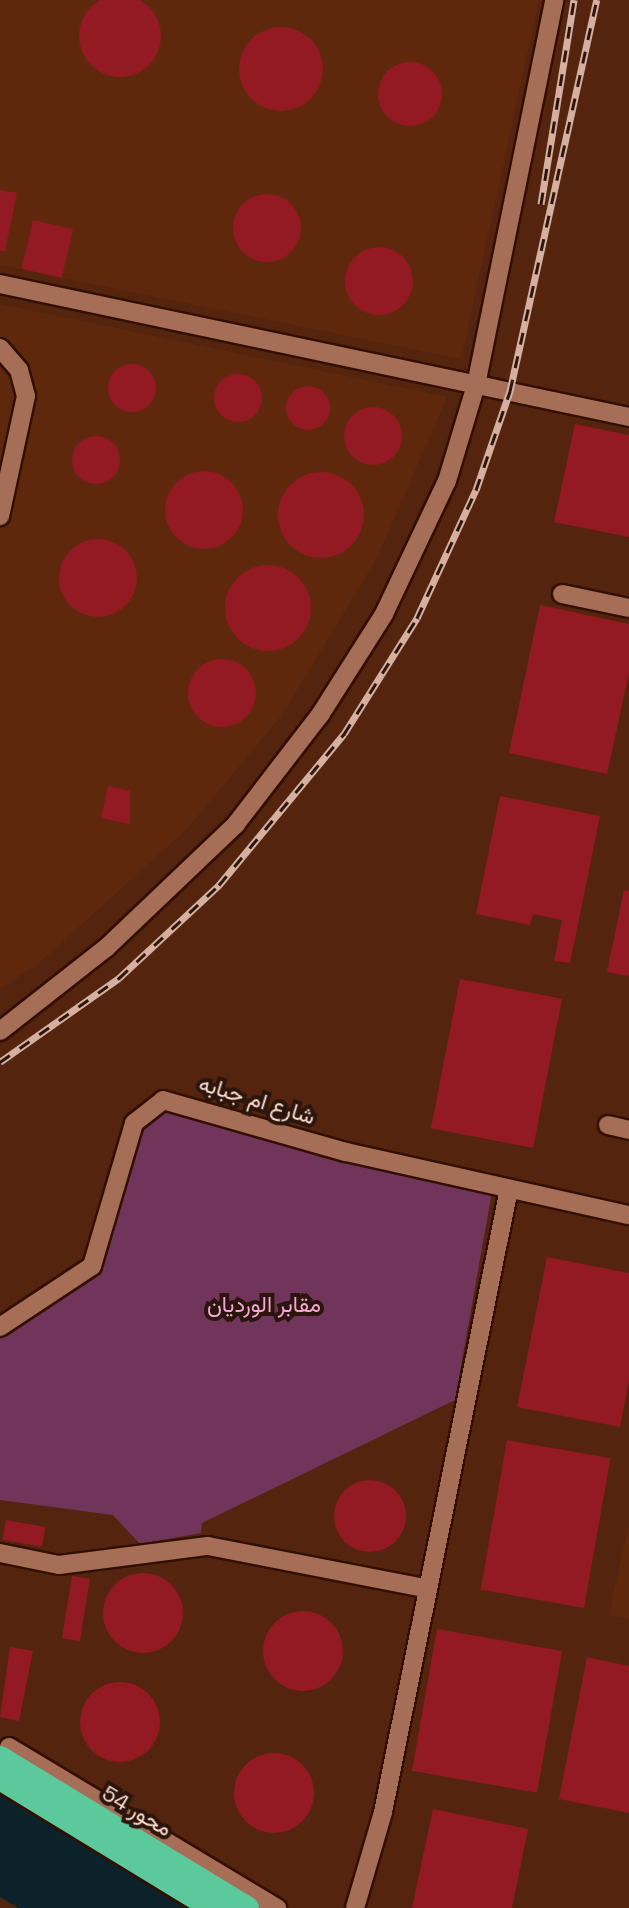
<!DOCTYPE html>
<meta charset="utf-8">
<style>
body{margin:0}
#map{position:relative;width:629px;height:1908px;overflow:hidden;background:#55240e;font-family:"Space Grotesk",Vazirmatn,sans-serif}
div>[style]{position:absolute}
[style*='--x']{left:calc(var(--x)*1px);top:calc(var(--y)*1px);width:calc(var(--w)*1px);rotate:calc(var(--a)*1deg)}
.built>*{inset:0;background:#5f280d}
.green>*{inset:0;background:#71355b}
.water>*{inset:0;background:#0c222a}
.building>*{inset:0;background:#931a23;transform-origin:0 0}
.round{border-radius:50%}
.roads{filter:drop-shadow(2px 0 #330f01) drop-shadow(-2px 0 #330f01) drop-shadow(0 2px #330f01) drop-shadow(0 -2px #330f01)}
.minor>*{height:18px;margin:-9px;padding:0 9px;transform-origin:9px;border-radius:9px;background:#a66e57}
.highway>*{height:24px;margin:-12px;padding:0 12px;transform-origin:12px;border-radius:12px;background:#5cc99c}
.rail>*{height:7px;margin-top:-3.5px;transform-origin:0;background:repeating-linear-gradient(90deg,#2b150c 0 12px,#d5b0a0 0 24px);box-sizing:border-box;border-block:2px solid #d5b0a0}
span{translate:-50% -50%;white-space:nowrap;text-align:center;line-height:1.15;-webkit-text-stroke:8px #2b150c;paint-order:stroke}
.street-label{font-size:22px;color:#feded0}
.park-label{font-size:22px;color:#f6a6d6}
</style>
<div id="map">
<div class="built">
<i style="clip-path:polygon(0 0,539px 0,461px 359px,0 265px)"></i>
<i style="clip-path:polygon(0 304px,447px 397px,377px 558px,282px 715px,187px 829px,39px 963px,0 989px)"></i>
<i style="clip-path:polygon(629px 1523px,629px 1619px,609px 1615px)"></i>
</div>
<div class="green">
<i style="clip-path:polygon(163px 1107px,492px 1192px,455px 1400px,202px 1523px,201px 1533px,140px 1544px,113px 1515px,0 1500px,0 1336px,97px 1271px,143px 1123px)"></i>
</div>
<div class="water">
<i style="clip-path:polygon(0 1793px,79px 1840px,190px 1908px,18px 1908px,0 1897px)"></i>
</div>
<div class="building">
<i class="round" style="left:79px;top:-5px;width:82px;height:82px"></i>
<i class="round" style="left:239px;top:27px;width:84px;height:84px"></i>
<i class="round" style="left:378px;top:62px;width:64px;height:64px"></i>
<i style="clip-path:polygon(0 190px,17px 193px,5px 251px,0 251px)"></i>
<i class="round" style="left:233px;top:194px;width:68px;height:68px"></i>
<i style="left:33px;top:220px;width:41px;height:50px;rotate:13deg"></i>
<i class="round" style="left:345px;top:247px;width:68px;height:68px"></i>
<i class="round" style="left:108px;top:364px;width:48px;height:48px"></i>
<i class="round" style="left:214px;top:374px;width:48px;height:48px"></i>
<i class="round" style="left:286px;top:386px;width:44px;height:44px"></i>
<i class="round" style="left:344px;top:407px;width:58px;height:58px"></i>
<i style="clip-path:polygon(575px 424px,629px 435px,629px 537px,554px 522px)"></i>
<i class="round" style="left:72px;top:436px;width:48px;height:48px"></i>
<i class="round" style="left:165px;top:471px;width:78px;height:78px"></i>
<i class="round" style="left:278px;top:472px;width:86px;height:86px"></i>
<i class="round" style="left:59px;top:539px;width:78px;height:78px"></i>
<i class="round" style="left:225px;top:565px;width:86px;height:86px"></i>
<i style="clip-path:polygon(540px 605px,629px 624px,629px 673px,607px 774px,509px 753px)"></i>
<i class="round" style="left:188px;top:659px;width:68px;height:68px"></i>
<i style="clip-path:polygon(108px 786px,130px 791px,130px 824px,101px 818px)"></i>
<i style="clip-path:polygon(500px 796px,600px 816px,570px 963px,554px 961px,562px 920px,533px 914px,530px 925px,476px 914px)"></i>
<i style="clip-path:polygon(624px 890px,629px 891px,629px 976px,607px 972px)"></i>
<i style="left:460px;top:979px;width:104px;height:152px;rotate:11deg"></i>
<i style="clip-path:polygon(547px 1257px,629px 1273px,629px 1380px,620px 1427px,517px 1407px)"></i>
<i style="left:507px;top:1440px;width:105px;height:152px;rotate:10deg"></i>
<i class="round" style="left:334px;top:1480px;width:72px;height:72px"></i>
<i style="left:6px;top:1520px;width:40px;height:20px;rotate:10deg"></i>
<i class="round" style="left:103px;top:1573px;width:80px;height:80px"></i>
<i style="left:72px;top:1576px;width:18px;height:63px;rotate:9deg"></i>
<i class="round" style="left:263px;top:1611px;width:80px;height:80px"></i>
<i style="left:437px;top:1629px;width:127px;height:144px;rotate:10deg"></i>
<i style="clip-path:polygon(10px 1647px,33px 1651px,19px 1721px,0 1717px)"></i>
<i style="clip-path:polygon(587px 1657px,629px 1666px,629px 1813px,559px 1799px)"></i>
<i class="round" style="left:80px;top:1682px;width:80px;height:80px"></i>
<i class="round" style="left:234px;top:1753px;width:80px;height:80px"></i>
<i style="clip-path:polygon(433px 1809px,528px 1829px,512px 1908px,412px 1908px)"></i>
</div>
<div class="roads">
<div class="minor">
<i style="--x:0;--y:284;--w:643;--a:11.94"></i>
<i style="--x:0;--y:348;--w:29;--a:49"></i>
<i style="--x:19;--y:370;--w:27;--a:75"></i>
<i style="--x:26;--y:396;--w:123;--a:102.2"></i>
<i style="--x:562;--y:594;--w:68;--a:11.8"></i>
<i style="--x:0;--y:1031;--w:135;--a:-38.1"></i>
<i style="--x:106;--y:948;--w:180;--a:-43.6"></i>
<i style="--x:236;--y:824;--w:138;--a:-52.4"></i>
<i style="--x:320;--y:715;--w:120;--a:-57.6"></i>
<i style="--x:384;--y:614;--w:147;--a:-64.7"></i>
<i style="--x:447;--y:481;--w:100;--a:-73.2"></i>
<i style="--x:476;--y:385;--w:393;--a:-78.5"></i>
<i style="--x:608;--y:1125;--w:22;--a:13"></i>
<i style="--x:0;--y:1327;--w:110;--a:-33.5"></i>
<i style="--x:92;--y:1266;--w:149;--a:-73.6"></i>
<i style="--x:134;--y:1123;--w:37;--a:-38"></i>
<i style="--x:163;--y:1100;--w:190;--a:15.9"></i>
<i style="--x:346;--y:1152;--w:290;--a:12.6"></i>
<i style="--x:0;--y:1553;--w:60;--a:11.5"></i>
<i style="--x:59;--y:1565;--w:150;--a:-7.3"></i>
<i style="--x:208;--y:1546;--w:221;--a:11"></i>
<i style="--x:9;--y:1747;--w:313;--a:31"></i>
<i style="--x:355;--y:1908;--w:100;--a:-73.7"></i>
<i style="--x:383;--y:1812;--w:636;--a:-78.57"></i>
</div>
<div class="highway">
<i style="--x:0;--y:1758;--w:289;--a:31.3"></i>
<i style="--x:0;--y:1778;--w:250;--a:31.4"></i>
</div>
</div>
<div class="rail">
<i style="--x:541;--y:204;--w:207;--a:-80.8"></i>
<i style="--x:0;--y:1062;--w:146;--a:-35.2"></i>
<i style="--x:119;--y:978;--w:137;--a:-42.9"></i>
<i style="--x:219;--y:885;--w:196;--a:-50.4"></i>
<i style="--x:344;--y:734;--w:137;--a:-57.8"></i>
<i style="--x:417;--y:618;--w:141;--a:-65.3"></i>
<i style="--x:476;--y:490;--w:105;--a:-71"></i>
<i style="--x:510;--y:391;--w:401;--a:-77.5"></i>
</div>
<div class="street-label">
<span style="left:257px;top:1100px;rotate:17deg">شارع ام جبابه</span>
<span style="left:137px;top:1811px;rotate:31deg">محور 54</span>
</div>
<div class="park-label">
<span style="left:264px;top:1305px">مقابر الورديان</span>
</div>
</div>
